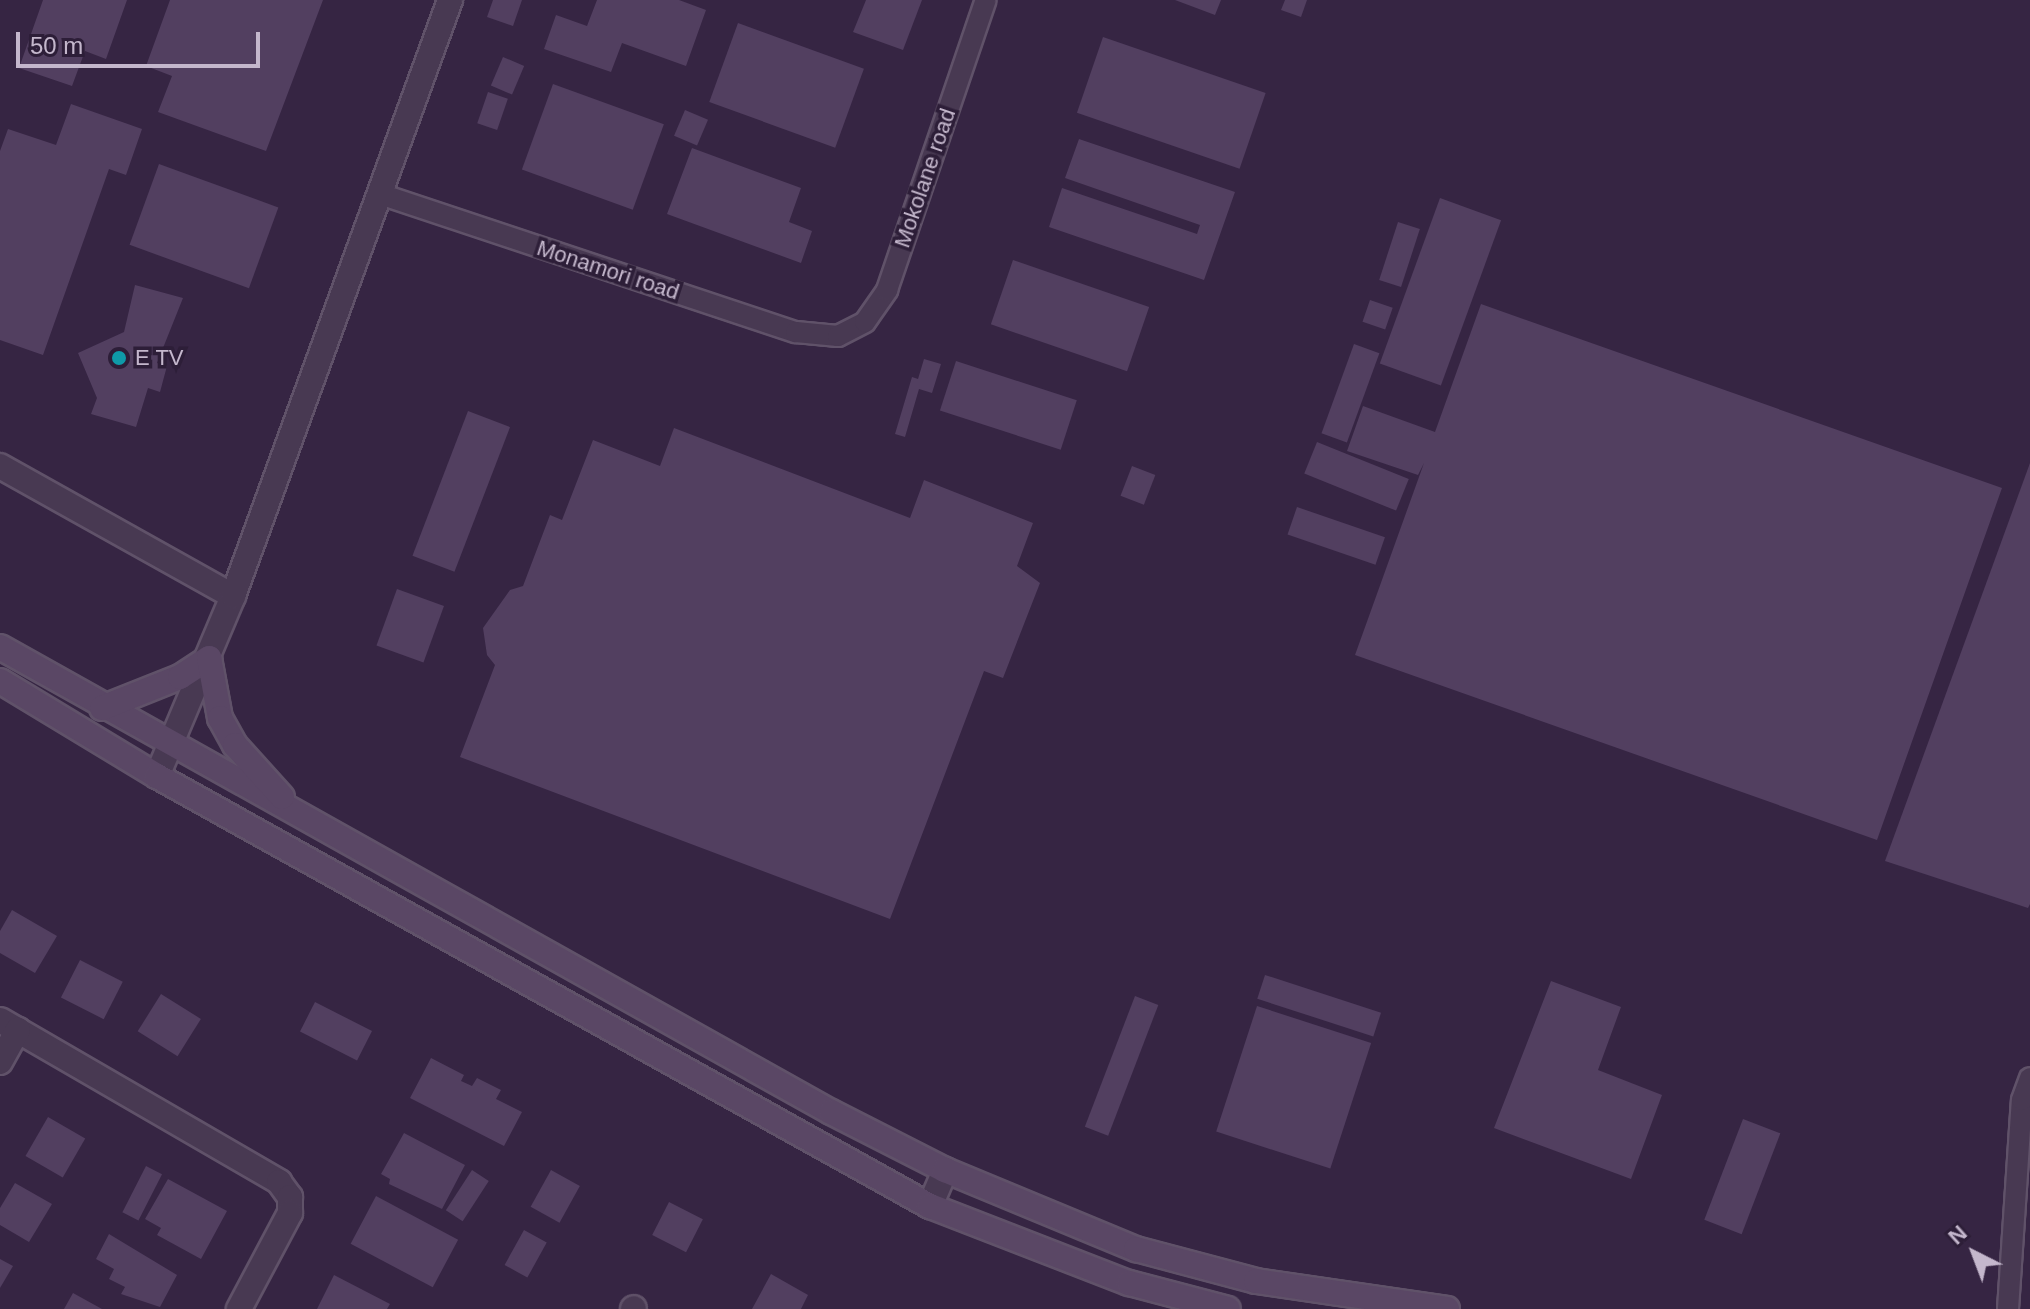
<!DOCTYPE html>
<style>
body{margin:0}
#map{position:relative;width:2030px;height:1309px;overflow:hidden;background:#362543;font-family:Arial,sans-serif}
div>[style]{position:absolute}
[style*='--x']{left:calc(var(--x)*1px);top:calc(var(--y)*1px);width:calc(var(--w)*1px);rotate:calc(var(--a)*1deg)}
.building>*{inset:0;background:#523f60;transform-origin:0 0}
.roads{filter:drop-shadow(2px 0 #605269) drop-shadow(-2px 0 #605269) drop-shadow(0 2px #605269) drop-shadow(0 -2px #605269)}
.service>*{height:20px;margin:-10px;padding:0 10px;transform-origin:10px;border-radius:10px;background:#483952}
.minor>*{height:24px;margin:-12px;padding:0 12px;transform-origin:12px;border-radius:12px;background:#483952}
.tertiary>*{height:24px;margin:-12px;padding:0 12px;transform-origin:12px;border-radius:12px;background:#483952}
.secondary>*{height:24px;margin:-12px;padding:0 12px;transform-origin:12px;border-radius:12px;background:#5a4765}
.dots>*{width:22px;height:22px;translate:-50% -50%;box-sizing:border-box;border:4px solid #2d1e38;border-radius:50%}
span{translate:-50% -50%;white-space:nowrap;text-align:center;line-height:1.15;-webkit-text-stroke:7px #2d1e38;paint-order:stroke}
.street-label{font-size:22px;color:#c4b7cc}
.poi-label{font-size:22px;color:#c4b7cc}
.left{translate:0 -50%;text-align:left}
.north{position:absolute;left:1934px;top:1213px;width:80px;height:80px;-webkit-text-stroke:6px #2d1e38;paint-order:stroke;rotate:318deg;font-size:22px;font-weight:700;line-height:32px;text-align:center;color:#c4b7cc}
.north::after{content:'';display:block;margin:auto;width:28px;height:36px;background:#c4b7cc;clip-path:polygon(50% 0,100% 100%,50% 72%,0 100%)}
.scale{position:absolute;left:16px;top:32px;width:244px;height:36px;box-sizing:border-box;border:4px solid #c4b7cc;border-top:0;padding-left:10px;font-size:24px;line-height:28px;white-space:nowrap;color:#c4b7cc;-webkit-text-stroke:6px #2d1e38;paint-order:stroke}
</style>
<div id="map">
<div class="building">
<i style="clip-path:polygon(43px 0,127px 0,106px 59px,85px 51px,72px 86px,19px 68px)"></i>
<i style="clip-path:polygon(170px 0,323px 0,266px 151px,158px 112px,172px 76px,146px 66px)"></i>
<i style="clip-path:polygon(493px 0,522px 0,513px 26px,487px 17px)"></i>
<i style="clip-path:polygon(597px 0,679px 0,706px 10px,686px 66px,622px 43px,611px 72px,544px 49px,556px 15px,587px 26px)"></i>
<i style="clip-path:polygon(866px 0,922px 0,903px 50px,853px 32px)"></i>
<i style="clip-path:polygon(1175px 0,1221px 0,1215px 15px)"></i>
<i style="clip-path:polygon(1285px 0,1307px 0,1301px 17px,1281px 10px)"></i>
<i style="left:738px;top:23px;width:134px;height:84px;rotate:20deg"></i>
<i style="left:1103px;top:37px;width:172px;height:80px;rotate:19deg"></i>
<i style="left:503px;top:57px;width:23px;height:31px;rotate:23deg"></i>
<i style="left:553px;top:84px;width:118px;height:91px;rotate:20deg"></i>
<i style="left:488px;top:92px;width:21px;height:33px;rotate:19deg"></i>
<i style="clip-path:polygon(71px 104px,142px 129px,126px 175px,109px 169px,43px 355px,0 340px,0 151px,8px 129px,56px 145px)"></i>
<i style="left:685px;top:110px;width:25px;height:28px;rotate:23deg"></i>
<i style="clip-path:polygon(1079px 139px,1235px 192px,1204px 280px,1049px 227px,1062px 188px,1197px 234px,1200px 225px,1065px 178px)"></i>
<i style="clip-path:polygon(692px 148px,801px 188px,789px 222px,812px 231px,801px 263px,667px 214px)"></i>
<i style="left:159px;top:164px;width:127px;height:86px;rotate:20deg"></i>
<i style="left:1440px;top:198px;width:65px;height:176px;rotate:20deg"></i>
<i style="left:1398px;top:222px;width:23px;height:61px;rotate:18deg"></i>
<i style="left:1013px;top:260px;width:144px;height:68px;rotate:19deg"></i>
<i style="clip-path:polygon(135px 285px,183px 298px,157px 363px,167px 366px,160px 392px,148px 388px,136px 427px,91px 414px,97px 398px,78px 353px,124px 332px)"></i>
<i style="left:1370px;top:300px;width:24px;height:23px;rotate:19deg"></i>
<i style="clip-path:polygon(1481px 304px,2002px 488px,1877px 840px,1355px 655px,1424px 463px,1418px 475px,1347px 451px,1363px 406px,1435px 432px)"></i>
<i style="left:1354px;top:344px;width:27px;height:95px;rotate:20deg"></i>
<i style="clip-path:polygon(924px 359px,941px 364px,932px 393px,919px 389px,905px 437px,895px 434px,912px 377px,918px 379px)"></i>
<i style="left:956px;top:361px;width:127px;height:52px;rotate:18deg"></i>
<i style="left:468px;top:411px;width:45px;height:155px;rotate:21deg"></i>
<i style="clip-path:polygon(674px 428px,910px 518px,924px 480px,1033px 523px,1017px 566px,1040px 583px,1003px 678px,984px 671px,890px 919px,460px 757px,495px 665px,487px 655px,483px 628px,510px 590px,523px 586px,550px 515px,562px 520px,593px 440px,660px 466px)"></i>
<i style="left:1317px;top:442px;width:99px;height:34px;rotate:22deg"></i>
<i style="clip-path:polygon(2030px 463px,2030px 904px,2028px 908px,1885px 861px)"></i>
<i style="left:1132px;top:466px;width:25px;height:32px;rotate:21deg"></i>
<i style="left:1297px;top:507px;width:93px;height:29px;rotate:19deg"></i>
<i style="left:397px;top:589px;width:50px;height:60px;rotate:20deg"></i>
<i style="clip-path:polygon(12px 910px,57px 936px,35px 973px,0 953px,0 931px)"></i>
<i style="left:80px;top:960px;width:48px;height:42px;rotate:27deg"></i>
<i style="left:1265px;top:975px;width:122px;height:25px;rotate:18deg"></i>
<i style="clip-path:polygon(1551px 981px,1621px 1007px,1598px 1070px,1662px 1095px,1631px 1179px,1494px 1128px)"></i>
<i style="left:161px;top:994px;width:47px;height:44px;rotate:32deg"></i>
<i style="left:1135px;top:996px;width:25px;height:140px;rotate:21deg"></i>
<i style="left:315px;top:1002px;width:64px;height:33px;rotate:27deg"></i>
<i style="left:1257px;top:1006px;width:120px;height:132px;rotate:18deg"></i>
<i style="clip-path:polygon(431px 1058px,464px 1075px,461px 1081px,472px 1086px,477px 1078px,501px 1090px,496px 1099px,522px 1112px,504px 1146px,410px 1098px)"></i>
<i style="left:48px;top:1117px;width:43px;height:45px;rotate:30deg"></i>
<i style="left:1743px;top:1119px;width:40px;height:108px;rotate:21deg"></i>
<i style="clip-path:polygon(404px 1133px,465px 1165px,442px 1209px,389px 1184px,390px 1179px,381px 1174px)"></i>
<i style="left:146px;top:1166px;width:18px;height:52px;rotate:27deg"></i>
<i style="left:472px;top:1170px;width:20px;height:48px;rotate:33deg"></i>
<i style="left:551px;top:1170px;width:33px;height:42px;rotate:29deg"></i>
<i style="clip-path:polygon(168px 1179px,227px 1211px,201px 1259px,157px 1235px,161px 1228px,145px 1219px)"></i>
<i style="clip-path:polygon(15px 1183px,52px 1204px,29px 1242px,0 1225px,0 1208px)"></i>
<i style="left:376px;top:1196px;width:93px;height:54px;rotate:28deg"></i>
<i style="left:669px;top:1202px;width:38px;height:37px;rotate:27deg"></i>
<i style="left:524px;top:1230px;width:26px;height:40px;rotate:29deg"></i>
<i style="clip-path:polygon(109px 1234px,177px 1275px,160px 1307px,121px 1294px,125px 1287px,109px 1279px,114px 1269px,96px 1259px)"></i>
<i style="clip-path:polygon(0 1259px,13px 1266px,0 1288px)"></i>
<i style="clip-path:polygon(771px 1274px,808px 1295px,801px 1309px,752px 1309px)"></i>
<i style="clip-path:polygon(334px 1275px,390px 1304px,387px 1309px,317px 1309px)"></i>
<i style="clip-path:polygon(73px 1293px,102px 1309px,64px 1309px)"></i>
</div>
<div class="roads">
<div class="service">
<i style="--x:380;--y:194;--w:438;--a:18.4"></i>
<i style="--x:796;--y:332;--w:42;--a:5.4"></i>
<i style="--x:838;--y:336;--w:30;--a:-27"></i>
<i style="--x:865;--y:322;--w:39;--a:-55"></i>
<i style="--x:887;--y:290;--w:306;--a:-71.2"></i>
<i style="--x:2008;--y:1309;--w:209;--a:-86.2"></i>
<i style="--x:2022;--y:1100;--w:23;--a:-70"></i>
</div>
<div class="minor">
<i style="--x:0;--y:466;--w:267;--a:29.2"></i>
<i style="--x:157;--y:776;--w:195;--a:-67.1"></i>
<i style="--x:233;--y:596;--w:634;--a:-69.99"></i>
<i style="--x:0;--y:1020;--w:323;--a:30.1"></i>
<i style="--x:279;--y:1182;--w:19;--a:54"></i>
<i style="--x:290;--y:1197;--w:16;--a:90"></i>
<i style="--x:290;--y:1213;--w:109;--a:118"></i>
<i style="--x:0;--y:1062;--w:37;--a:-61"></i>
<i style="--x:633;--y:1309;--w:1;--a:-45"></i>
</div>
<div class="tertiary">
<i style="--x:930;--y:1206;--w:39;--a:-67"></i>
</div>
<div class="secondary">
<i style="--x:0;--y:647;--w:952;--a:29.23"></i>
<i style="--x:831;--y:1112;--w:128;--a:27"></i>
<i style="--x:945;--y:1170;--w:207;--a:22.5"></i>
<i style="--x:1136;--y:1249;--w:124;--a:14.9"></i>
<i style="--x:1256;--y:1281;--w:193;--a:8.3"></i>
<i style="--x:0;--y:681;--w:184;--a:31.2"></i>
<i style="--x:157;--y:776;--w:885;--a:29.09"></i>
<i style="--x:930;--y:1206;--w:213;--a:21.2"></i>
<i style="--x:1129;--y:1283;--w:102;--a:14.7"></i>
<i style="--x:102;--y:708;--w:84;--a:-21.7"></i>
<i style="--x:180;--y:677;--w:35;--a:-33"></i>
<i style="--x:209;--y:658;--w:61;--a:79.6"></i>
<i style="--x:220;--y:718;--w:31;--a:61"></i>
<i style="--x:235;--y:745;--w:70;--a:47.9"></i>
</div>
</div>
<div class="dots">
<i style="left:119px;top:358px;background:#0f9aa8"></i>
</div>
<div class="street-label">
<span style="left:925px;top:178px;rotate:-71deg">Mokolane road</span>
<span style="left:608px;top:270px;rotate:18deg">Monamori road</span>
</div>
<div class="poi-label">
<span class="left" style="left:135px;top:358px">E TV</span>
</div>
<div class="north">N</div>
<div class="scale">50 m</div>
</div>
